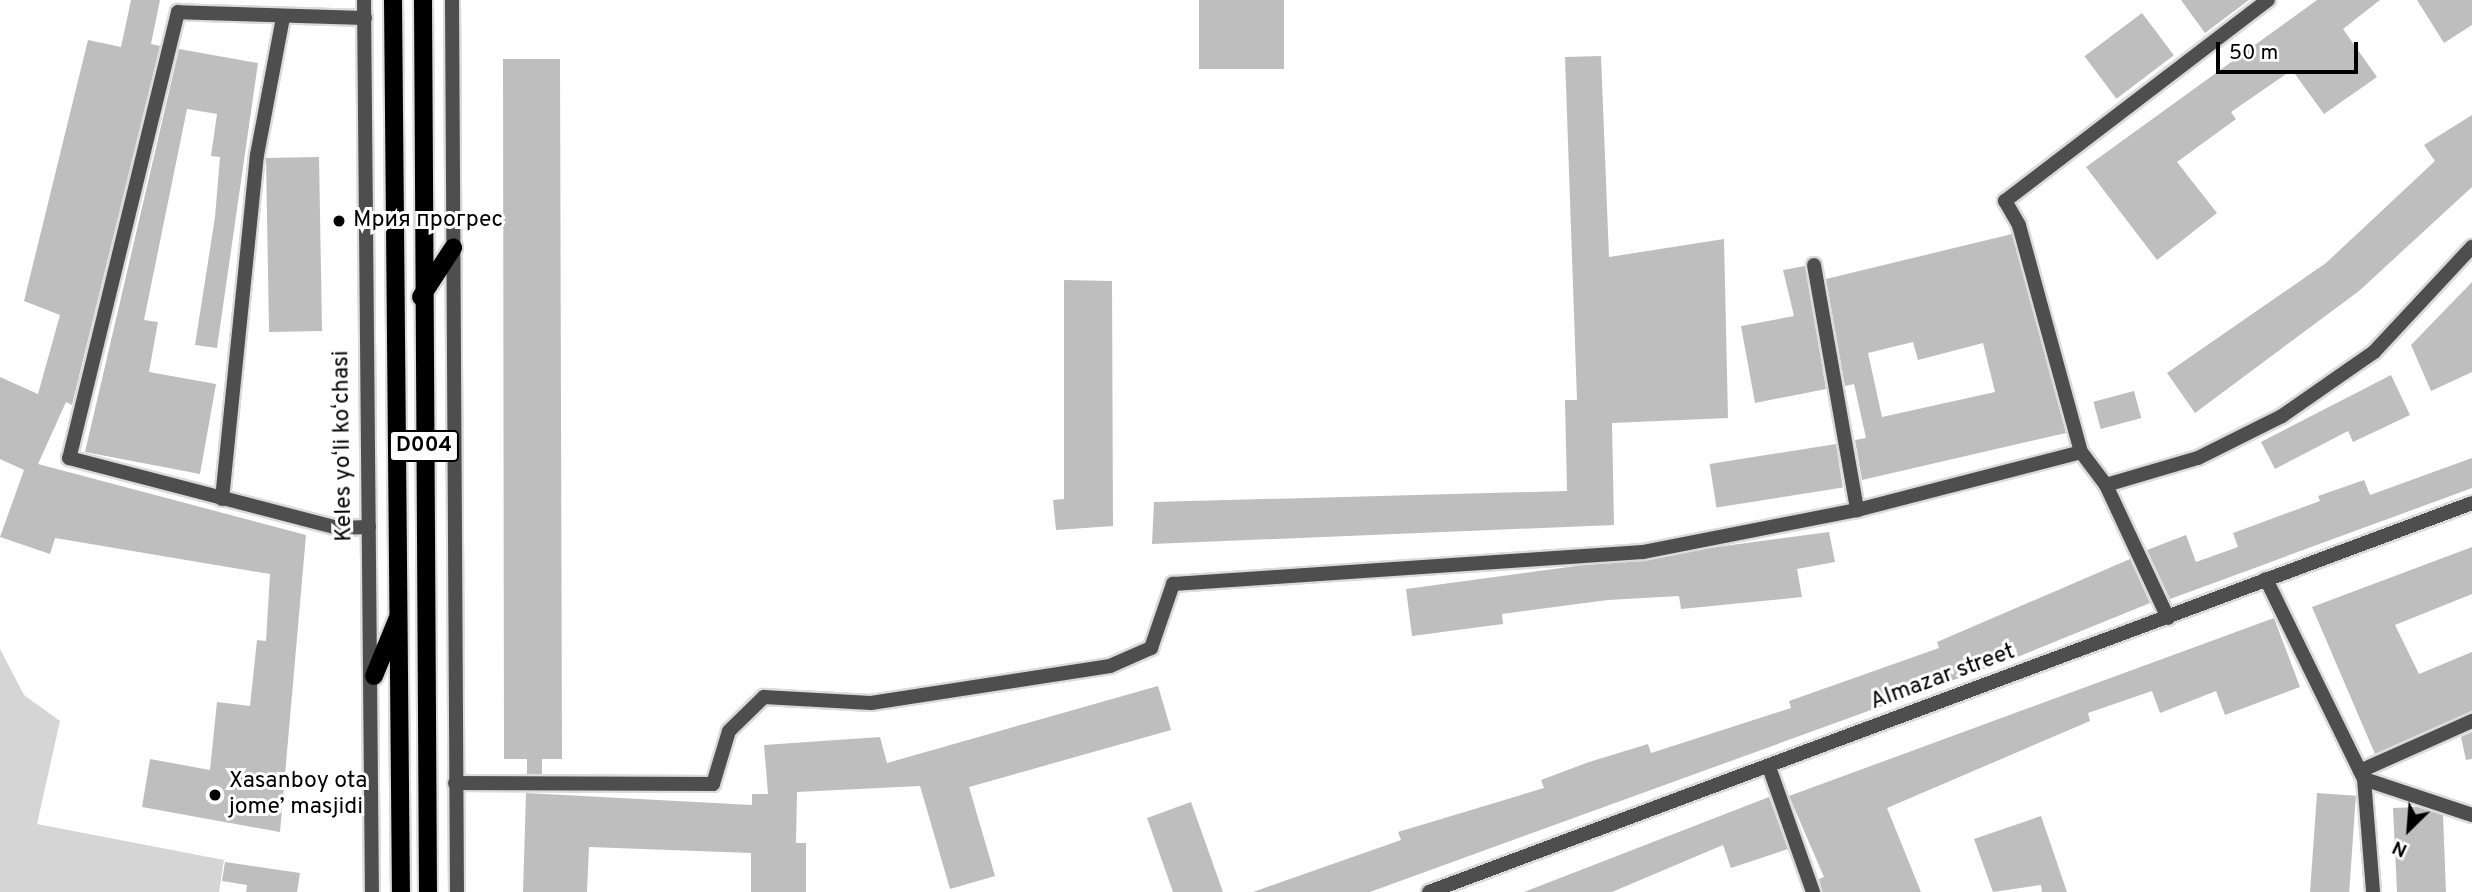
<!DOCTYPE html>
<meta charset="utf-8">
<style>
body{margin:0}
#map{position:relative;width:2472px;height:892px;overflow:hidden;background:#fff;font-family:Overpass,sans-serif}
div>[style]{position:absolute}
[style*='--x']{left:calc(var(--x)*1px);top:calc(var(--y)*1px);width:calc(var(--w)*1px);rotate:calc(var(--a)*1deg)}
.green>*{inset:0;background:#d5d5d5}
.building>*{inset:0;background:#bebebe;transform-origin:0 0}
.roads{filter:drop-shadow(2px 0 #dbdbdb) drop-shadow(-2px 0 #dbdbdb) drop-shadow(0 2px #dbdbdb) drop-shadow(0 -2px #dbdbdb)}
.minor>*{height:14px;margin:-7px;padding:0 7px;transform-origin:7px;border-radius:7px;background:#4e4e4e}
.tertiary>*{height:14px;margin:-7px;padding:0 7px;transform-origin:7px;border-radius:7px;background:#4e4e4e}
.primary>*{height:18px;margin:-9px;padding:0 9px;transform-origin:9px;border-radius:9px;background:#000}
.dots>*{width:19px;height:19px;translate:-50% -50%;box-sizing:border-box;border:4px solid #fff;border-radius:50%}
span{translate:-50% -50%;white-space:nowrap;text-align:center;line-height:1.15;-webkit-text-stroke:6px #fff;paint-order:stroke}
.shield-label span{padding:2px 5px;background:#fff;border:2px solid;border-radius:5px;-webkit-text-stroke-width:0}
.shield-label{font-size:21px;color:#000;font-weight:700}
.poi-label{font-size:23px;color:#000}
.left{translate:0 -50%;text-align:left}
.street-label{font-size:23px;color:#000}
.north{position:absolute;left:2374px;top:794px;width:70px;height:70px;-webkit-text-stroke:5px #fff;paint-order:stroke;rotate:205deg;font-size:19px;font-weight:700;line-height:28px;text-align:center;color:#000}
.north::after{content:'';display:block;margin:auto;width:24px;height:32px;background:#000;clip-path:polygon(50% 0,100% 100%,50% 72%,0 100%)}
.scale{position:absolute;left:2216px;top:42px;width:142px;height:32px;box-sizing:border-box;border:4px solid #000;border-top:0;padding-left:9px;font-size:21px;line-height:24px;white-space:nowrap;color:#000;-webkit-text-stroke:5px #fff;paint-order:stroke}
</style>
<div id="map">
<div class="green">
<i style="clip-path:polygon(0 649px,24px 695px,60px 721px,37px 824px,224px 860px,219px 892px,0 892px)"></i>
</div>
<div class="building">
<i style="clip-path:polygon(131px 0,160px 0,151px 44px,160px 46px,72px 405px,66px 402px,38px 464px,306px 535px,280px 832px,142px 807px,150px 759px,210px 770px,217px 702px,250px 706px,257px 640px,266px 641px,270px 574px,55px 538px,50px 554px,0 537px,24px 470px,0 459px,0 377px,38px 394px,60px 315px,24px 301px,88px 40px,121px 47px)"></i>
<i style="left:1199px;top:0;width:85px;height:69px"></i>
<i style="clip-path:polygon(2181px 0,2249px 0,2205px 33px)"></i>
<i style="clip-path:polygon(2317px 0,2380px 0,2343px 29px,2377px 77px,2324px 114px,2292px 70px,2231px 112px,2236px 119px,2177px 162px,2217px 213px,2157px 260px,2086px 167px)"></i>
<i style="clip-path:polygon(2417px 0,2472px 0,2472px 25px,2444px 43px)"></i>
<i style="left:2142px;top:13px;width:53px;height:72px;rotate:53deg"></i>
<i style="clip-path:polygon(179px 49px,258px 63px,217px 348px,195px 345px,215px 217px,220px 157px,211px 156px,217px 114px,187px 109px,144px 320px,158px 322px,149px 372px,216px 384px,200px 474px,85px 452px)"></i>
<i style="clip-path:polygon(1601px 56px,1609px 257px,1724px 239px,1728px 418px,1612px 423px,1614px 525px,1152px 544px,1154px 502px,1567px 491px,1565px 400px,1577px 400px,1565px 57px)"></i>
<i style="clip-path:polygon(503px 59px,560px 59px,562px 759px,542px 759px,542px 774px,527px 774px,527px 759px,504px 759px)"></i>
<i style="clip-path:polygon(2472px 115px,2472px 187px,2359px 291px,2195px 413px,2167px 373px,2326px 263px,2435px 161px,2424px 145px)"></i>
<i style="left:319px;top:157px;width:174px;height:53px;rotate:89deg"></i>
<i style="clip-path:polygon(evenodd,2012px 234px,2066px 433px,1862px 480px,1855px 440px,1866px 438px,1854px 384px,1845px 386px,1826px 279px,2012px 234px,1913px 342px,1918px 360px,1983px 343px,1995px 392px,1882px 417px,1868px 353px,1913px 342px)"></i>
<i style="clip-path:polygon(1805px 266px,1826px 389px,1755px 403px,1741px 326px,1794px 316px,1783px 270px)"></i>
<i style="clip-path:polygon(1064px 280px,1112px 281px,1113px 526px,1056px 530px,1053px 500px,1064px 499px)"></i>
<i style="clip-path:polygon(2472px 282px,2472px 372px,2431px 391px,2411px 345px)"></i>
<i style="clip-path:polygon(2391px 375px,2410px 415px,2353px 442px,2348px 431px,2275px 469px,2261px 442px)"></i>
<i style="left:2134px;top:391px;width:28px;height:42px;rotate:75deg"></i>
<i style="left:1836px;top:444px;width:44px;height:128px;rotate:81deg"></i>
<i style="clip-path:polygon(2472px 458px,2472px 488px,2170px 599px,2147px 550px,2186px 535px,2196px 562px,2238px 547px,2233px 533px,2320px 501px,2318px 496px,2364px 480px,2370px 495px)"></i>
<i style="clip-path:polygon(1829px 532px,1835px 562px,1797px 569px,1802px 597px,1681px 609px,1679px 596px,1608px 600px,1502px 614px,1503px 624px,1412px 636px,1406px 589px)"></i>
<i style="clip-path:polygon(2472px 547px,2472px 594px,2395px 625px,2419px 674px,2472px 652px,2472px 711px,2375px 754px,2312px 607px)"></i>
<i style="clip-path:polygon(2130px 559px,2150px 603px,2020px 656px,1370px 892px,1253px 892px,1401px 840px,1398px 832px,1544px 788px,1541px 780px,1589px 762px,1648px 744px,1651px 753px,1791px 708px,1789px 701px,1939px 648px,1937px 642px)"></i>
<i style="clip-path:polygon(2274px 618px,2300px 687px,2225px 715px,2216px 691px,2160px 713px,2152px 691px,2088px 713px,2090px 721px,1887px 808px,1921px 892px,1822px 892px,1819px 879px,1824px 877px,1789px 796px)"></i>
<i style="clip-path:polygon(1158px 686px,1171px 730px,969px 787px,995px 876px,950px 889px,920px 786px,797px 792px,796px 843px,806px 843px,806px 892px,751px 892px,751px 853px,589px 847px,587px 892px,523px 892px,526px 793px,752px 805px,752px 794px,768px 794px,764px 745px,880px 737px,887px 763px)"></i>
<i style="clip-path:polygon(2472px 732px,2472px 759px,2466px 760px,2461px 737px)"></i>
<i style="left:2317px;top:793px;width:39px;height:100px;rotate:4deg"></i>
<i style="clip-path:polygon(1769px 797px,1788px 849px,1731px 868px,1723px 845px,1612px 892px,1524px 892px)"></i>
<i style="clip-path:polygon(1191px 802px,1223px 892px,1173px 892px,1147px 818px)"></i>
<i style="clip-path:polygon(2417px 807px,2443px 815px,2446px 892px,2397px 892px,2393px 808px)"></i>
<i style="clip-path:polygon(2041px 816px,2067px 892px,2042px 892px,2041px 885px,1993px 892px,1974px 839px)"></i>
<i style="clip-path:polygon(225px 862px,300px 873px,297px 892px,246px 892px,247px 885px,222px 881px)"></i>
</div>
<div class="roads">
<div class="minor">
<i style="--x:365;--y:18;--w:187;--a:-178.2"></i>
<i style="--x:178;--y:12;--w:459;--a:103.7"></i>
<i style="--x:69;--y:458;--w:278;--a:14.6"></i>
<i style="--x:338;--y:528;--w:31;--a:-2"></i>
<i style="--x:1814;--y:265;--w:249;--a:80"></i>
<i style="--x:2106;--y:485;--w:96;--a:-16.4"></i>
<i style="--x:2198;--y:458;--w:94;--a:-26.6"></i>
<i style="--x:2282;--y:416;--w:112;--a:-34.8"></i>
<i style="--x:2374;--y:352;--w:144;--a:-47"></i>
<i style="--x:222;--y:499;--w:346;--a:-84.2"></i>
<i style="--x:257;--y:155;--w:140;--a:-79.3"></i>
<i style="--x:2266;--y:579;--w:223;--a:63.9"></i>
<i style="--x:2364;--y:779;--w:113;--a:85.4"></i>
<i style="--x:2168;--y:618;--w:147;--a:-115"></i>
<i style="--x:2106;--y:485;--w:41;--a:-127.1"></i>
<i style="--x:2081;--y:452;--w:235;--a:-105.3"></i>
<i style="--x:2019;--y:225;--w:28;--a:-120"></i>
<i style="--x:2005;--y:201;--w:331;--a:-37.4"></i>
<i style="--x:1769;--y:767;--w:133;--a:70.6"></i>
<i style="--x:2360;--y:771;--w:123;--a:-24.1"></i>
<i style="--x:2364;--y:779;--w:114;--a:18.4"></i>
<i style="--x:455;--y:783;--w:258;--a:0.2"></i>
<i style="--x:713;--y:784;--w:55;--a:-73.2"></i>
<i style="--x:729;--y:731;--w:49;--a:-44.2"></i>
<i style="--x:764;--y:697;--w:107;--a:3.2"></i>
<i style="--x:871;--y:703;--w:242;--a:-8.8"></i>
<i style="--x:1110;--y:666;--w:45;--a:-23.7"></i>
<i style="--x:1151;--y:648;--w:68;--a:-71"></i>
<i style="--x:1173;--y:584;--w:471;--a:-3.9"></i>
<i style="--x:1643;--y:552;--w:218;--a:-11.1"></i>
<i style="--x:1857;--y:510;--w:231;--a:-14.5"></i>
<i style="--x:1429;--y:892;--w:1113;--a:-20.45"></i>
</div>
<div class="tertiary">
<i style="--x:364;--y:0;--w:892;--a:89.49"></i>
<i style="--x:452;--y:0;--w:892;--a:89.68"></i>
</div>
<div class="primary">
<i style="--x:393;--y:0;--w:892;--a:89.49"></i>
<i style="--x:423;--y:0;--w:892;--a:89.68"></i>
<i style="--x:421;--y:297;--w:59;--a:-56.9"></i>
<i style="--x:374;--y:676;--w:61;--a:-67.7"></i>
</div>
</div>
<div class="dots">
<i style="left:339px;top:221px;background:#000"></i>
<i style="left:215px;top:795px;background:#000"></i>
</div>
<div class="shield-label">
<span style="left:424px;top:446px">D004</span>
</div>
<div class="poi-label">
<span class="left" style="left:353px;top:221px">Мрия прогрес</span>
<span class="left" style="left:229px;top:795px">Xasanboy ota<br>jome’ masjidi</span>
</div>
<div class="street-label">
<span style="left:344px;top:446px;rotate:-91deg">Keles yoʻli koʻchasi</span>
<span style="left:1943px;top:678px;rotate:-20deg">Almazar street</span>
</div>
<div class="north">N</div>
<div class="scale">50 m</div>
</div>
